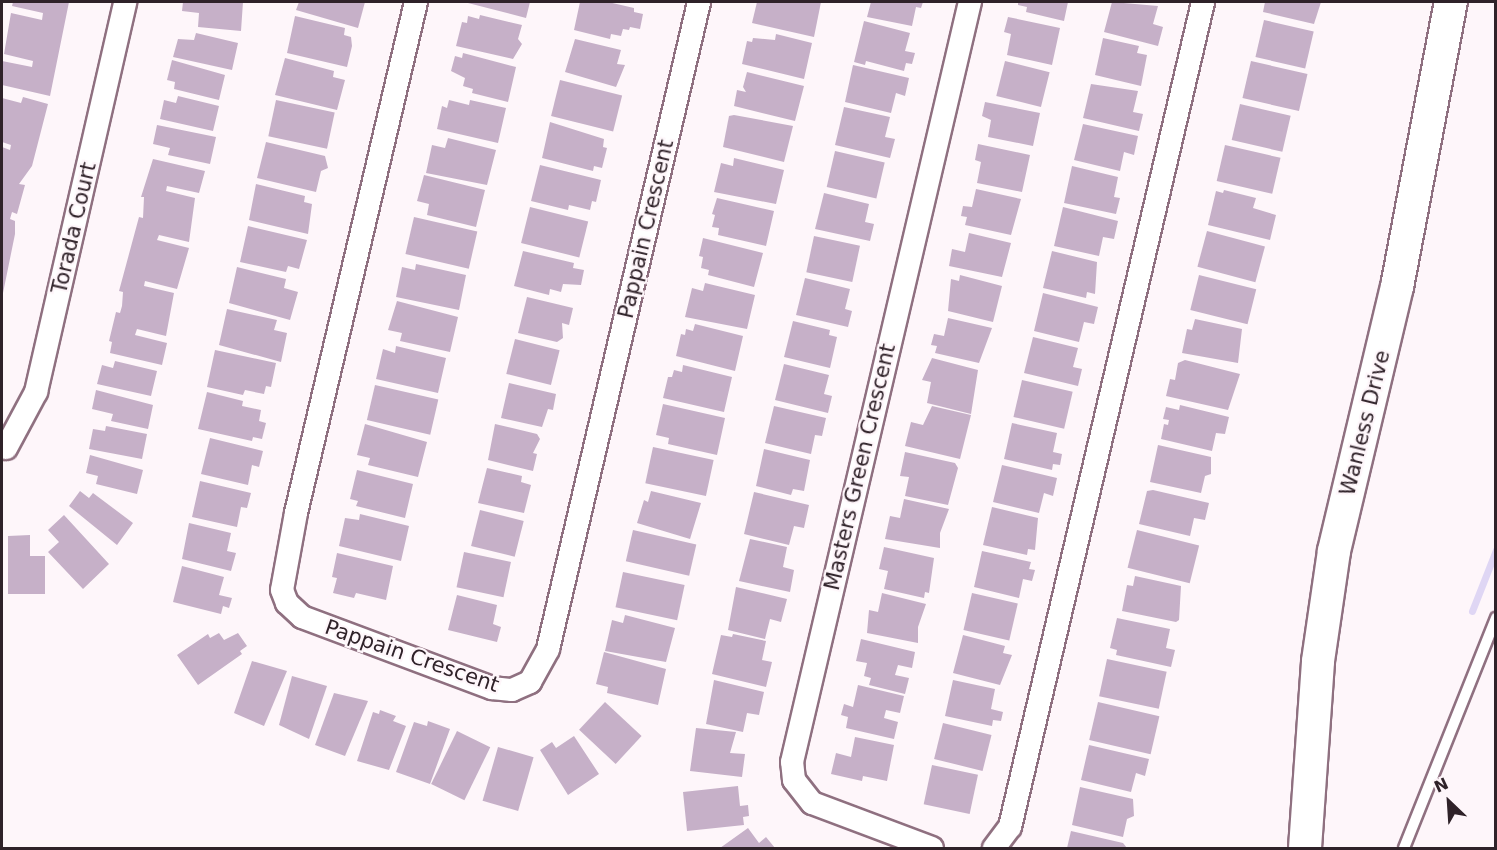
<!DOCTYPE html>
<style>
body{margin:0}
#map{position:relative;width:1497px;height:850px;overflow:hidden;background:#fef6fa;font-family:"DejaVu Sans",sans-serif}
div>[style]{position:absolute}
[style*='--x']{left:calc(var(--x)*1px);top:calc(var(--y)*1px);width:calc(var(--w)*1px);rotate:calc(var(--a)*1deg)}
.stream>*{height:7px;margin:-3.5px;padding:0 3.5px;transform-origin:3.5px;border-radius:3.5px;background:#dfd6f4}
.building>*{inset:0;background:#c6b0c8;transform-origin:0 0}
.roads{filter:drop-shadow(2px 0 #8f7080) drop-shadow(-2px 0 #8f7080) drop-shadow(0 2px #8f7080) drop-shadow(0 -2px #8f7080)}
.lane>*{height:10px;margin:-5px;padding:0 5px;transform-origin:5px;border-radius:5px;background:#fff}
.street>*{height:22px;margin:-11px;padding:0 11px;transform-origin:11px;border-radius:11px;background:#fff}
.secondary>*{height:32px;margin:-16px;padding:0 16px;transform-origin:16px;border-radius:16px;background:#fff}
span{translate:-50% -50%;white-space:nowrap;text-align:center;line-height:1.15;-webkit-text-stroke:4.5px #fef6fa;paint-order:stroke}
.street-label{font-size:21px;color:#2f2229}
.frame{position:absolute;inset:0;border:3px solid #2f2229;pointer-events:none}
.north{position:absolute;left:1419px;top:772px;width:60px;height:60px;-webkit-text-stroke:4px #fef6fa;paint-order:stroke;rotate:335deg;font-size:16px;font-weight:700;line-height:24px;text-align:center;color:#2f2229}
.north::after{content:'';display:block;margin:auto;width:21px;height:27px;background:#2f2229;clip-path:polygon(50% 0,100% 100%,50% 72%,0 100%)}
</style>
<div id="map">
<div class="stream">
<i style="--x:1472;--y:611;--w:66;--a:-68.5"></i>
</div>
<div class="building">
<i style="clip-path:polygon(13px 2px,69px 2px,50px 96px,2px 85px,2px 61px,32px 67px,33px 61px,4px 54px,11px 13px,42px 20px,43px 13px,12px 6px)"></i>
<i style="clip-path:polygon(183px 2px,243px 2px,241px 31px,198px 27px,199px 13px,182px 11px)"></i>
<i style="clip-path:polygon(299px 2px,365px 2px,358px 28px,296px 10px)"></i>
<i style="clip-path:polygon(464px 2px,530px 2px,526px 18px)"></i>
<i style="clip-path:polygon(580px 2px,608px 2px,634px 8px,634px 12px,643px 14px,640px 29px,630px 27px,629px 30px,623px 29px,621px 36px,611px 34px,610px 39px,574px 30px)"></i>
<i style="clip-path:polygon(757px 2px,821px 2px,814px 37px,752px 23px)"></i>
<i style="clip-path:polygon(871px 2px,923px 2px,921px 8px,916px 7px,912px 26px,867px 17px)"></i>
<i style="clip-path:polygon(1018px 2px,1068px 2px,1064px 21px,1026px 12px,1027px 7px,1018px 5px)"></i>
<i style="clip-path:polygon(1112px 2px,1158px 6px,1153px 24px,1163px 27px,1158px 46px,1104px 32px)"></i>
<i style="clip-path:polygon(1265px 2px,1321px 2px,1314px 24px,1263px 12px)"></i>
<i style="clip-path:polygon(480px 15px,522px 25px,518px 39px,522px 44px,513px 59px,456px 46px,462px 22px,467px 23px,468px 16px,479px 19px)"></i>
<i style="clip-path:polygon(295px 16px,345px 28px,344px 35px,351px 37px,352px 46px,347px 67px,287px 53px)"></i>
<i style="clip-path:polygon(1008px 17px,1060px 28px,1052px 65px,1007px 55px,1011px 34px,1004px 32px)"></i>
<i style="left:1264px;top:20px;width:51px;height:38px;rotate:13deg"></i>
<i style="clip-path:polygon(864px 21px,910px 33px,905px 51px,915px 53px,912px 64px,906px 63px,904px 71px,866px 61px,865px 65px,854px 62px)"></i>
<i style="clip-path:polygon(196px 33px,238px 43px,232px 70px,173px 57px,178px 39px,194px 40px)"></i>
<i style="clip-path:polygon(776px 34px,812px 43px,804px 79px,742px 64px,747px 41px,752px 42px,753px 38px,775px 40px)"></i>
<i style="clip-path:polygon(1103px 38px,1139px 46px,1137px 53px,1147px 55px,1141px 86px,1095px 75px)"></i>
<i style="clip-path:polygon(575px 39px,621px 50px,617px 64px,625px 65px,616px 87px,565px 72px)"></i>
<i style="clip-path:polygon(463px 53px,516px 67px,508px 102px,472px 93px,473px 89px,463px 86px,465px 78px,451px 71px,455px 56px,462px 58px)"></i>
<i style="clip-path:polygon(285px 58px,334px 71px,333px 77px,345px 80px,337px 110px,275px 95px)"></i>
<i style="clip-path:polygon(172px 60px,225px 75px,219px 100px,174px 89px,175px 82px,167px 80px)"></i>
<i style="left:1005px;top:61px;width:46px;height:36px;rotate:14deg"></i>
<i style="left:1251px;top:61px;width:58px;height:38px;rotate:13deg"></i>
<i style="clip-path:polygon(853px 65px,909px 78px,905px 96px,896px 93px,891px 113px,845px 102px)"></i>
<i style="clip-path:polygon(747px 72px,804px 86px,795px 121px,734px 106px,737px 90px,746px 92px,743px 87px)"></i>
<i style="left:560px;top:80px;width:64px;height:37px;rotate:14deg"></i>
<i style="clip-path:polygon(1091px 84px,1138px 91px,1133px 112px,1143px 114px,1139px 131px,1083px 118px)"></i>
<i style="clip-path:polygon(178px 96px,219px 106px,213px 131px,160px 119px,164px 100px,176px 103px)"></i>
<i style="clip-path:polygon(23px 97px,48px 104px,32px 166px,19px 184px,25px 185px,17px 214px,12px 212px,10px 219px,15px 221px,15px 234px,2px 298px,2px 147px,10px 150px,11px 145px,2px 142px,2px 98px,21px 103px)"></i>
<i style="left:276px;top:100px;width:60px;height:37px;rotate:12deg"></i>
<i style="clip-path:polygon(449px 100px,469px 105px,470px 100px,506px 108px,498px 143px,437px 129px,442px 106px,447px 108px)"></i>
<i style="clip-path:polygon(985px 102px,1040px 113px,1033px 146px,988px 137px,991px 120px,982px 116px)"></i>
<i style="left:1240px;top:104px;width:52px;height:37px;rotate:13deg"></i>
<i style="clip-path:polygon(844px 107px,890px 117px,885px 137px,895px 139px,890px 158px,835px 145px)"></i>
<i style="clip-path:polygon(734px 115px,793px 126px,784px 162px,723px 147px,729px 116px)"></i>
<i style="clip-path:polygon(550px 122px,604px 139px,603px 147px,607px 148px,602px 168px,594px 166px,593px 171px,542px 158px)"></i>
<i style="clip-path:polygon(1083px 124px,1138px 136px,1134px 155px,1124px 152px,1120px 171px,1074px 160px)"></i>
<i style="clip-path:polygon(157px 125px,216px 137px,210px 164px,168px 155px,170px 148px,153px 144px)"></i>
<i style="clip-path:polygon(448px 138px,496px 150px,487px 185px,426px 173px,432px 145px,445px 148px)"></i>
<i style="clip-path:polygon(266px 142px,325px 156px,328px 168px,321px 171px,316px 192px,257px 178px)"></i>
<i style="clip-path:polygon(978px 144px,1030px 155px,1022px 192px,977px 183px,981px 162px,975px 160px)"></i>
<i style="left:1225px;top:145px;width:57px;height:37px;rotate:13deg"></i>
<i style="left:835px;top:151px;width:51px;height:37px;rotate:13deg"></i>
<i style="clip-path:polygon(734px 158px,784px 170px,776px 204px,714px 192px,721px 163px,733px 166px)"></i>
<i style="clip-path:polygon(153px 159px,205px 171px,199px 193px,167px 186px,166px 191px,195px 198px,189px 242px,159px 235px,157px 240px,189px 248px,177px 289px,145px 281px,144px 286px,174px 293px,166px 336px,137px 329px,135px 335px,167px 343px,162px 365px,110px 353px,112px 342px,109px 341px,116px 312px,120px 313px,122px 306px,123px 292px,119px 291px,139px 217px,143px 218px,144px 197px,141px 197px)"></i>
<i style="clip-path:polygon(540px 165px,601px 180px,596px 202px,592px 201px,590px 210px,569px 205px,568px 210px,531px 201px)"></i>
<i style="clip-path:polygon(1072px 166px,1118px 177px,1114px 197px,1120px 198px,1116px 214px,1064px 203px)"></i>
<i style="clip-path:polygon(424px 175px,485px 190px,476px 227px,427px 215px,429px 204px,417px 201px)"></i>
<i style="clip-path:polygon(256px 184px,305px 196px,304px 202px,312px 204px,308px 234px,249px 220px)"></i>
<i style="clip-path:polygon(976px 189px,1021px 199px,1011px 235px,965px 225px,967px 217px,961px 216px,963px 206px,972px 207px)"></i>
<i style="clip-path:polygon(1224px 190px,1256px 198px,1253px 208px,1276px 215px,1270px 240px,1208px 225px,1216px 191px,1223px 193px)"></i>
<i style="clip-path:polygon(824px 193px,869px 204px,865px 222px,874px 224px,870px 241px,815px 229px)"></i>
<i style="clip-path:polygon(717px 198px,774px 211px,766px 246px,718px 235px,719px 228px,712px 227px,715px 215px,712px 214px)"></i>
<i style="left:530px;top:207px;width:60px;height:37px;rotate:14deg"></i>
<i style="clip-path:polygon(1063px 207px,1118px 221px,1114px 239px,1103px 237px,1099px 256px,1054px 246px)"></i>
<i style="left:414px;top:217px;width:65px;height:38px;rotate:13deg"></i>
<i style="clip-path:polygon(248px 226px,307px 240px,299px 269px,288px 266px,286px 272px,240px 262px)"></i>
<i style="left:1207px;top:231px;width:60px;height:37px;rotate:15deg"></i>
<i style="clip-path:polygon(969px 233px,1011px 243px,1002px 277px,949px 266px,952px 249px,965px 252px)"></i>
<i style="left:814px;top:236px;width:47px;height:37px;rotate:12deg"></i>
<i style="clip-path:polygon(703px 238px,763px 253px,754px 287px,708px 275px,709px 270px,701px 268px,703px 257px,699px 256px)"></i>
<i style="clip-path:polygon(523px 251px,574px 263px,573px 268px,584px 270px,581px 285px,563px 284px,561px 292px,550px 289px,549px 295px,514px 286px)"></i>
<i style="clip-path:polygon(1052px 251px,1097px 262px,1095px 294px,1087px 292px,1086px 298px,1043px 288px)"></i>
<i style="clip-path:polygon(416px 264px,466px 275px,459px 310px,396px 297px,402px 267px,415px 270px)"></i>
<i style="clip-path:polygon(237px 267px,286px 279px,284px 288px,298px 292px,290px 320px,229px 303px)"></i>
<i style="clip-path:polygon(960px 275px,1002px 286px,993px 322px,948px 311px,951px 279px,959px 281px)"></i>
<i style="left:1199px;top:275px;width:59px;height:36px;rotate:14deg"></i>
<i style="clip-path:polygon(805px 278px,850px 289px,845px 309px,852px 311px,848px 327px,796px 315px)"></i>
<i style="clip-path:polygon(705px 283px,755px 295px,747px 329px,685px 317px,692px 288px,703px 291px)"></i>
<i style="clip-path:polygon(1043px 293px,1098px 307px,1094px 324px,1084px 322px,1079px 342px,1034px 331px)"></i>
<i style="clip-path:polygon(527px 297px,573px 308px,569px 325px,562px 323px,563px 338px,557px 342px,518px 333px)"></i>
<i style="clip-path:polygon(397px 301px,458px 317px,450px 352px,400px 341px,402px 333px,388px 330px)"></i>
<i style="clip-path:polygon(227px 309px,277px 320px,274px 330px,287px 333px,281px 362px,219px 345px)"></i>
<i style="clip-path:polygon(948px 318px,992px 328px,979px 363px,935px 353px,937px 346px,931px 345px,934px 334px,944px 336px)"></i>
<i style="clip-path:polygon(1195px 319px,1242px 329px,1238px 363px,1182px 353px,1187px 329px,1192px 330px)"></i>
<i style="clip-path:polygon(793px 321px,830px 330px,829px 335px,837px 337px,830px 368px,784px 357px)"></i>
<i style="clip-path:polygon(695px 324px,743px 336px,735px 371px,676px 356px,681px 334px,685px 335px,686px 329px,693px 331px)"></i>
<i style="clip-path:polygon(1033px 337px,1078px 348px,1073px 367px,1082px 369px,1078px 386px,1024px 373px)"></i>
<i style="left:515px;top:339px;width:46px;height:36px;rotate:14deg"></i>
<i style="clip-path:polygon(396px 346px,446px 358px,438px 393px,376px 379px,383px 349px,395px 353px)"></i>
<i style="clip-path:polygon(215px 350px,276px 363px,271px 387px,266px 386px,264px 394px,245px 390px,243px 395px,207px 387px)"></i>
<i style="clip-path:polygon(932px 358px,978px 370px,971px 414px,927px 403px,931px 382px,922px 380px)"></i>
<i style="clip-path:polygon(1185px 360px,1240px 374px,1228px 410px,1166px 396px,1170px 379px,1175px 380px,1178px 363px)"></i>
<i style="clip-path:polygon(115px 361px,157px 371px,151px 396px,97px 384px,102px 365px,113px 368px)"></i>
<i style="clip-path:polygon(784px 364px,829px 375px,824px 394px,832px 396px,828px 413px,775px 400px)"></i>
<i style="clip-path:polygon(683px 365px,732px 377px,724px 412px,663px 398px,668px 377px,672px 377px,674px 370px,682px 372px)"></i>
<i style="left:1022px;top:380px;width:52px;height:38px;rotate:13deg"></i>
<i style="clip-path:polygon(509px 383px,556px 394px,553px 410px,548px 409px,542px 427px,501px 418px)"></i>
<i style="left:375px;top:385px;width:65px;height:36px;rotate:13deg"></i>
<i style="clip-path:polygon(96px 390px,153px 405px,148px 429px,111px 421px,113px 414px,92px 409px)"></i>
<i style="clip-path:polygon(207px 392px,243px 401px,242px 406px,261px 410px,259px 421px,266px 423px,262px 439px,253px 437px,252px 441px,198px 429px)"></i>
<i style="clip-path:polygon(663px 404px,725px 418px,717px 455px,668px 444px,669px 438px,656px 435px)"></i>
<i style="clip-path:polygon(1180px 405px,1229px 417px,1225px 434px,1216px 433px,1212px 451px,1161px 439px,1164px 424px,1168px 425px,1169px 420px,1163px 419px,1166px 407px,1179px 410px)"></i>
<i style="clip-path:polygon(774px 406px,826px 418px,822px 436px,815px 435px,811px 454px,765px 443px)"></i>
<i style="clip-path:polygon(932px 406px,971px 415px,960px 459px,905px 446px,911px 422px,923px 425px)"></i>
<i style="clip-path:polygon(1012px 423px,1057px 433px,1053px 452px,1062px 454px,1060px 465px,1053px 464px,1052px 470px,1004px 459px)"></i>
<i style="clip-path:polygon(365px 424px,427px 442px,418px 477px,368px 465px,370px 458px,357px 455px)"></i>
<i style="clip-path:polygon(495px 424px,537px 434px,540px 439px,533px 453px,537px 454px,533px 471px,488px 460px)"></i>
<i style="clip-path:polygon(106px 426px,147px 434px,142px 459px,89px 449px,93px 429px,105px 431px)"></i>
<i style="clip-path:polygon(210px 438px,263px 451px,259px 467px,252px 465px,248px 485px,201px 474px)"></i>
<i style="clip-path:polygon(1158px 445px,1211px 457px,1211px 474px,1205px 476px,1201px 493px,1150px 482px)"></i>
<i style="left:653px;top:447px;width:62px;height:37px;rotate:12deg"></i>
<i style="clip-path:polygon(764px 449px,810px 460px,804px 491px,793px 489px,791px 495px,756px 486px)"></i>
<i style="clip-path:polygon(905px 452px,955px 463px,958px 468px,948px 505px,905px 496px,909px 477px,900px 476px)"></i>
<i style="clip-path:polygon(90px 455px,143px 470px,137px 494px,96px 484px,98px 476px,86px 473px)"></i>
<i style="clip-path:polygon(1002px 465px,1057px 478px,1053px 496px,1044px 493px,1039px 513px,993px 502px)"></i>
<i style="clip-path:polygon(487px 468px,522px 476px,521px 482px,531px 485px,524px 513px,478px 503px)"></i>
<i style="clip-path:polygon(357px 470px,413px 484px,405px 518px,356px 506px,358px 501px,350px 499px)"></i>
<i style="clip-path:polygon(200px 481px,251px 493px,247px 508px,241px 507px,237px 527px,192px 517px)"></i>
<i style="clip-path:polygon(1153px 490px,1209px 503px,1205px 520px,1194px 518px,1190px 536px,1139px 524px,1147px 491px)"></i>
<i style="clip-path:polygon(80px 491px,89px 498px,93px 493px,133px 523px,117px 545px,69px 506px)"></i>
<i style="clip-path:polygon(651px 491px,701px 503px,690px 539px,637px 523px,644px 500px,648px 502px)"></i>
<i style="clip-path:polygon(754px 492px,809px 505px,804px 528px,794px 526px,789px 545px,744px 534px)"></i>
<i style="clip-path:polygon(904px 499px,949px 509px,940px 533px,940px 548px,885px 539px,890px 516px,900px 518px)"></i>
<i style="clip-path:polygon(992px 507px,1038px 518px,1035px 550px,1028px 549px,1027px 555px,983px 545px)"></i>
<i style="left:480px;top:510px;width:45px;height:37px;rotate:14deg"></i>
<i style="clip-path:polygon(360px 514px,409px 526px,401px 561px,339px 546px,345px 518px,359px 520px)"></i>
<i style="clip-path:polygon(64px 515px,109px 564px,83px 589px,48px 552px,59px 542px,48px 530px)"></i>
<i style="clip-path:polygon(189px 523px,231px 533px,227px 551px,236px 553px,231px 571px,182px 559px)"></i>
<i style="left:633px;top:530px;width:65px;height:32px;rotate:13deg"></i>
<i style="left:1137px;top:530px;width:64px;height:39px;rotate:14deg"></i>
<i style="clip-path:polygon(30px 535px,30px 556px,45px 556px,45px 594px,8px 594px,8px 536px)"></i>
<i style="clip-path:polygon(750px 539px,787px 547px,783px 567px,794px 570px,790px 592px,739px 581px)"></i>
<i style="clip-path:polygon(884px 547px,934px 558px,929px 593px,925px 592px,924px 598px,884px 589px,888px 571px,879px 569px)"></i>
<i style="clip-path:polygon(982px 551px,1031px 562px,1029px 569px,1035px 570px,1032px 581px,1023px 579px,1019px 598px,974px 587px)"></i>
<i style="left:464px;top:552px;width:48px;height:36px;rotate:12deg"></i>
<i style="clip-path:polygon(337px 553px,393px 566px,386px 600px,356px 593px,354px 598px,333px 593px,337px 578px,332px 577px)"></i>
<i style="clip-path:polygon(182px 566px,224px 577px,219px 595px,232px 598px,229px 608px,223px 606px,221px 614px,173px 602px)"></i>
<i style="left:623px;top:572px;width:63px;height:36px;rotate:12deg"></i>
<i style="clip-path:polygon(1135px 576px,1181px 586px,1179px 620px,1176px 622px,1122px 611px,1127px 585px,1133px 586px)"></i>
<i style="clip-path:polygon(736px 587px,787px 599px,781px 622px,770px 619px,765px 639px,728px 630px)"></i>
<i style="clip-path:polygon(882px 593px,926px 604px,918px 627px,918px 643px,867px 633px,869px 610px,878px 612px)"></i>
<i style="left:972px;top:593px;width:47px;height:38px;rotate:13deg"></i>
<i style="clip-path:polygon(457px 595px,497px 605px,493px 624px,501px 627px,497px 642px,448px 630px)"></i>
<i style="clip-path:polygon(625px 615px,675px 628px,666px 662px,605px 651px,612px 620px,623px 623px)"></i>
<i style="clip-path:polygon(1117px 618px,1170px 629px,1166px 648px,1175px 650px,1171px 667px,1116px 655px,1117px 650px,1110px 648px)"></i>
<i style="clip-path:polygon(219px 633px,224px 640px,238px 633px,247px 646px,240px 651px,242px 654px,198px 685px,177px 655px,208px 634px,210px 638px)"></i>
<i style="clip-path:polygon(733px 634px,766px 641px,762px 660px,772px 662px,766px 687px,712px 674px,721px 635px,732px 637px)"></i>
<i style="clip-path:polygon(963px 635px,1005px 646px,1003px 653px,1012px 655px,1000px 685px,953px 673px)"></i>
<i style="clip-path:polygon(861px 639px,915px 652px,912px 668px,898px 665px,895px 675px,909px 678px,905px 694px,869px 685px,871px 678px,864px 676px,867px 663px,856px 661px)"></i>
<i style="clip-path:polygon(604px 652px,666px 669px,658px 705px,607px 693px,608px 687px,596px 684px)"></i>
<i style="left:1107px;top:659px;width:61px;height:38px;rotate:12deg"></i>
<i style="clip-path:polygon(252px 661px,287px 671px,264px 726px,234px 713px)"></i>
<i style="clip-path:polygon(292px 676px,327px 686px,309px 739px,279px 725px)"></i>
<i style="clip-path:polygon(714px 680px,764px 692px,759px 715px,747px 713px,743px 732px,706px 724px)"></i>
<i style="clip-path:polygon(953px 680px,995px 689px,991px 709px,1003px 712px,1001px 721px,993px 720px,992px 726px,945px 716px)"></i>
<i style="clip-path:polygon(858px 685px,904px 696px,900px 713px,886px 710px,884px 718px,898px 722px,894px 739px,846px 728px,848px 717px,841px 715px,844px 704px,853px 707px)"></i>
<i style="clip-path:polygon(334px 693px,368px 701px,345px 756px,315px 745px)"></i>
<i style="left:605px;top:702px;width:50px;height:38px;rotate:43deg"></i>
<i style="left:1098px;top:702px;width:63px;height:39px;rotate:13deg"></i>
<i style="clip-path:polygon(380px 710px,396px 716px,393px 721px,406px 726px,389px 770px,357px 761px,373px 712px,379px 714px)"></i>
<i style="clip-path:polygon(428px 721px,450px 729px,430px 784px,396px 772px,414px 722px,427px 726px)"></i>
<i style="left:943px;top:723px;width:50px;height:37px;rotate:14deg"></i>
<i style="clip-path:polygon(696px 728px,736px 732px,730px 753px,745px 754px,742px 777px,690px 771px)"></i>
<i style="left:457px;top:731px;width:37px;height:59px;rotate:26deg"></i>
<i style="clip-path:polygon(574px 736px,599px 774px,568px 795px,540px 750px,552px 742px,556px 748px)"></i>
<i style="clip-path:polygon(855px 737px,894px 745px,887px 781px,863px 776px,862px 781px,831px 774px,836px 753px,851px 757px)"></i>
<i style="clip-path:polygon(1089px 745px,1149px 759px,1145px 776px,1136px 773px,1131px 792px,1081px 780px)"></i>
<i style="left:498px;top:747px;width:37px;height:56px;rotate:16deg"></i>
<i style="left:932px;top:765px;width:47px;height:40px;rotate:12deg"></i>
<i style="clip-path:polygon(738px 786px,740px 806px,748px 805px,749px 816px,743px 817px,744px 825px,687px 831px,683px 792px)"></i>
<i style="clip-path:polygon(1080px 787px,1133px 799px,1134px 816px,1127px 819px,1123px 837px,1072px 825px)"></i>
<i style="clip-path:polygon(748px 828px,759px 843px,766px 837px,775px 848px,720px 848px)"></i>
<i style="clip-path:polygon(1071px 831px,1123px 843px,1127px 848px,1067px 848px)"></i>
</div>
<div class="roads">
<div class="lane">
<i style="--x:1404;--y:848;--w:248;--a:-68.2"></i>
</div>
<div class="street">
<i style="--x:416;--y:2;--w:525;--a:103.22"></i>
<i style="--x:296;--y:513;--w:78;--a:100.3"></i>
<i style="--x:282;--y:590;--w:14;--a:69"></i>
<i style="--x:287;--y:603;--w:21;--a:43"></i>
<i style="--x:302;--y:617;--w:203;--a:20.5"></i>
<i style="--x:492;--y:688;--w:20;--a:6"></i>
<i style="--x:512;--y:690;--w:20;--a:-24"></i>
<i style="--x:530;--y:682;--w:38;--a:-61"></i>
<i style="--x:548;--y:649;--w:664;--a:-76.86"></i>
<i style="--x:6;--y:448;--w:64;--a:-61.8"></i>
<i style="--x:36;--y:392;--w:400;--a:-77.1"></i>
<i style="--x:932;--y:848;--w:128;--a:-159.4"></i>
<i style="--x:812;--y:803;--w:29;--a:-128"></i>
<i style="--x:794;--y:780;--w:18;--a:-96"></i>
<i style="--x:792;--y:762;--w:781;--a:-76.82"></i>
<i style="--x:994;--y:848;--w:26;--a:-53"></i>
<i style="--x:1010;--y:827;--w:847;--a:-76.83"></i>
</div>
<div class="secondary">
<i style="--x:1305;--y:848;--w:187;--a:-86"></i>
<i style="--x:1318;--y:661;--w:111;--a:-81.7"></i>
<i style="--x:1334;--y:551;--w:271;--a:-76.6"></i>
<i style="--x:1397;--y:287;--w:290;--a:-79.3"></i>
</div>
</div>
<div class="street-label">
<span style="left:74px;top:228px;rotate:-77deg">Torada Court</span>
<span style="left:646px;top:229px;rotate:-77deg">Pappain Crescent</span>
<span style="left:1365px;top:423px;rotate:-76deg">Wanless Drive</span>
<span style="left:860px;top:467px;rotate:-77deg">Masters Green Crescent</span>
<span style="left:412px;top:656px;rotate:19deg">Pappain Crescent</span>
</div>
<div class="frame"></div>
<div class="north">N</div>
</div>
